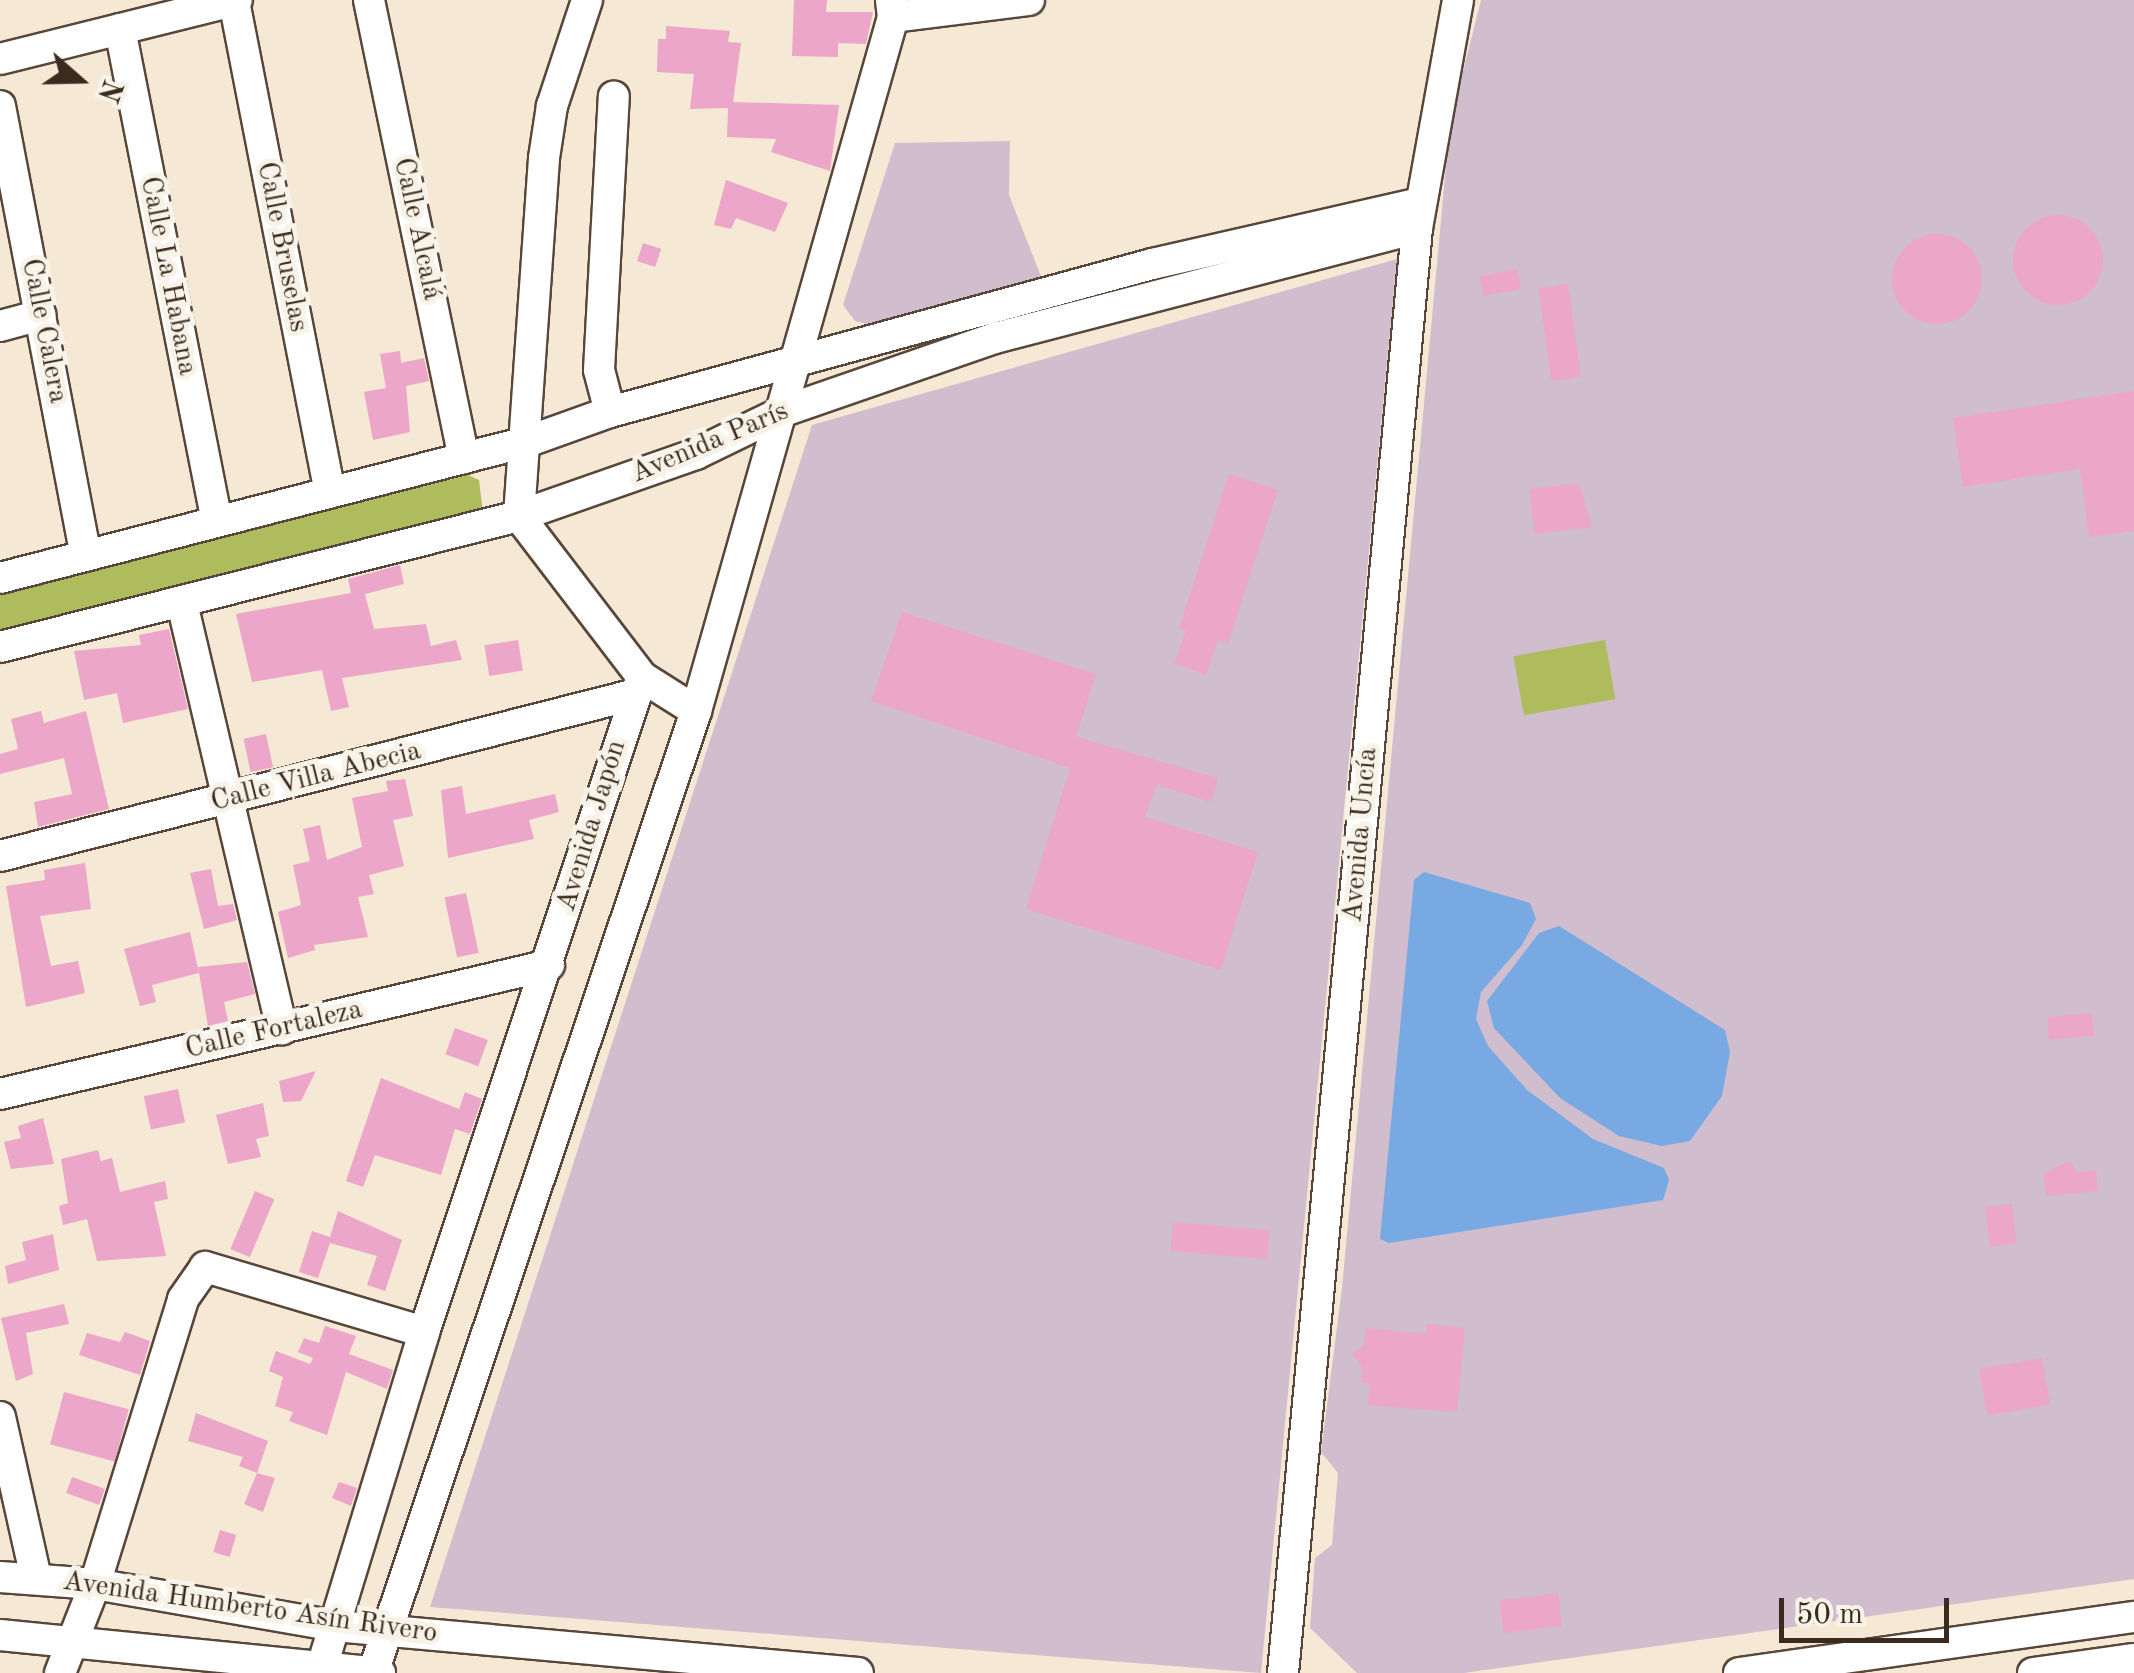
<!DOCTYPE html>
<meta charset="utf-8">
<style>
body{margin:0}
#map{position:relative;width:2134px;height:1673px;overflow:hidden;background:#f5e8d4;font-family:"Old Standard TT",serif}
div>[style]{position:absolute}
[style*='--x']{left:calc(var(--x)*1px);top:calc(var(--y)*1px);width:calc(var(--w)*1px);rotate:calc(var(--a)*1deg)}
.industrial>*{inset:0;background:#d0bdcd}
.green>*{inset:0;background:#afbc5e;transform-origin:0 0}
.water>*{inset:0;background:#78a9e3}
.building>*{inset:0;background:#eca6c9;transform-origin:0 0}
.round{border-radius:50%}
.roads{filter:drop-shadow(2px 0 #574639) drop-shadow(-2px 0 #574639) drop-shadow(0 2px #574639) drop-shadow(0 -2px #574639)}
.minor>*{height:30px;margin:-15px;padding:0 15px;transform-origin:15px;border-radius:15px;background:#fff}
span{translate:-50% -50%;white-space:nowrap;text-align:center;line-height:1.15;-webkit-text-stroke:10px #f7f3e8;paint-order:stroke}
.street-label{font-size:28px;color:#3b2a1e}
.north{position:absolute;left:30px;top:30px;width:100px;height:100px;-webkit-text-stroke:8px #f7f3e8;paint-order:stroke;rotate:110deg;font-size:28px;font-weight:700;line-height:40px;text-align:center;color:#3b2a1e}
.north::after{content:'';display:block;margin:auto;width:35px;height:45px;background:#3b2a1e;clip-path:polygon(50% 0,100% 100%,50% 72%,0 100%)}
.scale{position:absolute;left:1779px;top:1598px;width:170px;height:45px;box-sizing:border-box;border:5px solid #3b2a1e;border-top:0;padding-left:12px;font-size:30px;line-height:35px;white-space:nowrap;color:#3b2a1e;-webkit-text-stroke:8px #f7f3e8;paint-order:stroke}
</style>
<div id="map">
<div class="industrial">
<i style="clip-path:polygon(1481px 0,2134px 0,2134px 1579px,1464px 1673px,1357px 1673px,1310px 1628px,1315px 1558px,1332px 1545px,1338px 1473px,1321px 1452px,1342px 1288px,1450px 123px)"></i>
<i style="clip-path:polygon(1010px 141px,1009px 195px,1044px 284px,875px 326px,855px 321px,843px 305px,895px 143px)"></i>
<i style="clip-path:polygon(1397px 259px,1261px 1673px,430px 1607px,812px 425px)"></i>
</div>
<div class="green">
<i style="clip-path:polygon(468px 475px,479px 480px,483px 513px,0 639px,0 595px)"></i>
<i style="left:1605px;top:640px;width:60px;height:93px;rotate:80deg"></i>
</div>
<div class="water">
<i style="clip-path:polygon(1424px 872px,1530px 903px,1536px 919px,1522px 945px,1481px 992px,1476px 1019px,1488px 1046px,1527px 1090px,1593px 1139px,1664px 1168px,1669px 1180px,1663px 1200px,1389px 1243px,1380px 1239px,1414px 880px)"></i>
<i style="clip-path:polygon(1559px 926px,1725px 1030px,1730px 1052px,1722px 1096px,1690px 1141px,1662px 1146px,1619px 1136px,1560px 1098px,1494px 1028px,1487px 1001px,1539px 933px)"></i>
</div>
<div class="building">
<i style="clip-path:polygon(794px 0,827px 0,826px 12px,873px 12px,866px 44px,838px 43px,838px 57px,792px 56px)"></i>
<i style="clip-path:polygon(666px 26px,730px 31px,728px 42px,741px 43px,733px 102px,839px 105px,830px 171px,771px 152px,776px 139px,727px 137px,728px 108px,690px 109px,694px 74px,657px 72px,658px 39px,666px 39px)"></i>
<i style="clip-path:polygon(726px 180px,788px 203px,775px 232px,736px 218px,731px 229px,714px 225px)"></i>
<i class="round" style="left:2013px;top:215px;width:90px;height:90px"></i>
<i class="round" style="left:1892px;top:234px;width:90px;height:90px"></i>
<i style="left:643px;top:243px;width:19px;height:19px;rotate:18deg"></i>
<i style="left:1517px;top:269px;width:20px;height:38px;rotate:79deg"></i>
<i style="left:1568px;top:284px;width:94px;height:30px;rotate:82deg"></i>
<i style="clip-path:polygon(400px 351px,401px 363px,424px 358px,429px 381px,406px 386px,410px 432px,373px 440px,364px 392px,386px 388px,380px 354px)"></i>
<i style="clip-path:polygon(2134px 391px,2134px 531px,2089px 537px,2080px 469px,1963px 487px,1953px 418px)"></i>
<i style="clip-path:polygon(1229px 474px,1278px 490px,1228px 644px,1218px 641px,1206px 675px,1174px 663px,1186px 631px,1179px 628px)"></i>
<i style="clip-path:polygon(1579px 483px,1592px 527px,1535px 534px,1529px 489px)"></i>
<i style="clip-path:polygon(400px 565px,404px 584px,365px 594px,374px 629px,426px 624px,431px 646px,456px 640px,462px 660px,342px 678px,349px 707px,331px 711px,322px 670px,252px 682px,236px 614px,351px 593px,348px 579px)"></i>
<i style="clip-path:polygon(902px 612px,1096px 674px,1076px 737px,1218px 778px,1211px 802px,1157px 785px,1145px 817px,1258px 852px,1221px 970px,1026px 909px,1070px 768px,871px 701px)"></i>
<i style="clip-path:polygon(169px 629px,188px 709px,123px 723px,117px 693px,84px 700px,74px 651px,141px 645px,139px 635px)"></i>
<i style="left:518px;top:640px;width:31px;height:34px;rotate:81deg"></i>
<i style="clip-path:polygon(41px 711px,44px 723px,86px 711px,109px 809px,38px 827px,34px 802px,72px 794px,64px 758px,0 774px,0 754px,18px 749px,11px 719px)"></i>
<i style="left:266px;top:734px;width:34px;height:23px;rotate:78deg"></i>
<i style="clip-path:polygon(405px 779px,413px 816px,393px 820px,404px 866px,369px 875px,374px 894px,358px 897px,368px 937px,314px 945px,315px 950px,288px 958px,278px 912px,301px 905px,293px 865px,310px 861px,303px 829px,320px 825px,327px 860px,362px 847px,352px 798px,388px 791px,386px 781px)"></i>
<i style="clip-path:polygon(462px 786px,466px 814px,555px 794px,559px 812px,529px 820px,534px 839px,448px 858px,441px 790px)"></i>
<i style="clip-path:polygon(85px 863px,91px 909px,40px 916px,51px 966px,78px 961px,85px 993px,26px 1007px,6px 886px,45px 880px,44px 870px)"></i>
<i style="clip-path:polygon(211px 869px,218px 906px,233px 904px,237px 920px,204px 929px,190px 873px)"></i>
<i style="left:466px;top:893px;width:61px;height:22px;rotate:78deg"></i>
<i style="clip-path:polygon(190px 932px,199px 973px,152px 985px,156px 1002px,140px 1006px,124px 949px)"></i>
<i style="clip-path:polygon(247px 962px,255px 994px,224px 1002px,228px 1021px,208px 1026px,198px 967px)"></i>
<i style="left:2092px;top:1013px;width:23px;height:45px;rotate:85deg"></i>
<i style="left:455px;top:1028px;width:35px;height:28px;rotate:20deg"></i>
<i style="clip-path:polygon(316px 1071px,301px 1101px,283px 1102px,279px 1081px)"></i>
<i style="clip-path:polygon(381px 1078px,459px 1109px,465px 1092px,482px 1099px,470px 1134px,455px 1129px,441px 1175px,375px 1155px,363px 1187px,346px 1181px)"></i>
<i style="left:178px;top:1089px;width:34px;height:35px;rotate:78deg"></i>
<i style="clip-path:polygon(263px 1103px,269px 1136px,256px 1139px,261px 1157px,228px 1164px,216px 1115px)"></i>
<i style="clip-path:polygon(43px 1118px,54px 1164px,11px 1169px,4px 1142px,21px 1138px,18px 1126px)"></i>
<i style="clip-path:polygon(98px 1150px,101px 1161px,112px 1158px,120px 1192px,165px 1181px,168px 1199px,154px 1202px,166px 1256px,97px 1261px,87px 1219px,63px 1225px,59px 1206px,68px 1203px,61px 1159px)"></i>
<i style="clip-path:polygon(2068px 1161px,2078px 1172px,2096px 1170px,2098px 1191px,2046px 1196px,2043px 1174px)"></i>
<i style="left:255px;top:1191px;width:21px;height:63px;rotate:23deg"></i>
<i style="left:2012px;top:1204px;width:40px;height:27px;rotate:84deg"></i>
<i style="clip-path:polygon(338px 1211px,402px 1240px,385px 1291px,367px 1285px,377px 1256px,330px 1243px,318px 1278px,299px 1272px,312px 1231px,330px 1237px)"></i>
<i style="left:1173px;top:1222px;width:97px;height:29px;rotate:5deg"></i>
<i style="clip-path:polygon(53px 1234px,59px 1270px,8px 1284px,5px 1266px,26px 1260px,22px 1242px)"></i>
<i style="clip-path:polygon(64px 1304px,69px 1324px,26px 1333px,33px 1374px,16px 1381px,1px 1318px)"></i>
<i style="clip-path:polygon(1427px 1324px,1465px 1328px,1457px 1412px,1368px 1405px,1370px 1384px,1361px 1383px,1362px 1367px,1352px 1354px,1364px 1345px,1366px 1328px,1426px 1334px)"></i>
<i style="clip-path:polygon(325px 1326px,356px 1336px,349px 1354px,393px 1370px,387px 1389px,346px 1372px,327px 1435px,289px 1421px,293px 1412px,275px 1406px,283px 1377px,269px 1371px,276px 1351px,310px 1364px,313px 1358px,298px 1352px,304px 1338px,319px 1343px)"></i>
<i style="clip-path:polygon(125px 1332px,150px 1341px,140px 1375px,79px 1355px,87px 1333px,120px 1342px)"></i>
<i style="left:2042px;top:1358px;width:47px;height:64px;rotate:80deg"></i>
<i style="left:64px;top:1392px;width:67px;height:54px;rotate:15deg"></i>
<i style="clip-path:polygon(196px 1413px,268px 1441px,257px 1473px,239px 1466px,243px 1457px,188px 1441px)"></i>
<i style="clip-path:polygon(257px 1473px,275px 1478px,263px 1512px,244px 1504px)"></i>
<i style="left:72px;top:1477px;width:35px;height:17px;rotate:20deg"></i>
<i style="clip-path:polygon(339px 1482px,357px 1488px,351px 1506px,332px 1498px)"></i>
<i style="left:220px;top:1530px;width:17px;height:23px;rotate:17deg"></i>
<i style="left:1558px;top:1593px;width:33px;height:59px;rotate:83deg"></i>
</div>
<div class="roads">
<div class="minor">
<i style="--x:369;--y:0;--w:468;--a:78.3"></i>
<i style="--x:234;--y:1;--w:501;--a:78.96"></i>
<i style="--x:893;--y:17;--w:137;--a:-7.1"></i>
<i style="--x:120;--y:29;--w:502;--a:78.87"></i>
<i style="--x:0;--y:59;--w:244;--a:-14"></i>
<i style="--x:0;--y:106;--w:458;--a:79.2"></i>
<i style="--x:0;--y:326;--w:42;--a:-15"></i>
<i style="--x:610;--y:412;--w:43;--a:-104.7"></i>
<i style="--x:599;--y:370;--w:274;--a:-86.9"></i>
<i style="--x:0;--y:578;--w:543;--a:-14.5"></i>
<i style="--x:526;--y:442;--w:89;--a:-19.7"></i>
<i style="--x:610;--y:412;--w:562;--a:-15.27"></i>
<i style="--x:1152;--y:264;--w:275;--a:-12.8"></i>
<i style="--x:182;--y:603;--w:438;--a:76.8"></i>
<i style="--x:0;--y:647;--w:535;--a:-14.17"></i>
<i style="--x:519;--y:516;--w:188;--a:-19.3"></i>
<i style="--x:696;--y:454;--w:98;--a:-26"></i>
<i style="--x:784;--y:411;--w:223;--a:-19.1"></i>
<i style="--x:995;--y:338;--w:436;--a:-14.6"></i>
<i style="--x:642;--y:677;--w:64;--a:32.2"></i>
<i style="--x:0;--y:856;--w:652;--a:-14.29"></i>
<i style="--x:0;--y:1094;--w:564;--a:-13.22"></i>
<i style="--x:0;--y:1417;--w:165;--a:77.4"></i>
<i style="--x:0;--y:1577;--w:95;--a:4.2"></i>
<i style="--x:95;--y:1584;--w:244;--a:9.9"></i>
<i style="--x:335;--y:1626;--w:525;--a:5.14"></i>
<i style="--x:0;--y:1635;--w:382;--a:5.7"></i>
<i style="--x:60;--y:1673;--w:96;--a:-68.5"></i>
<i style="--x:95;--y:1584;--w:298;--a:-72.8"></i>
<i style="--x:183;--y:1299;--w:39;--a:-55"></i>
<i style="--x:205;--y:1267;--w:228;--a:16.5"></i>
<i style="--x:320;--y:1673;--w:357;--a:-73"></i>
<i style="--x:424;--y:1332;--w:690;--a:-71.59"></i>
<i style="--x:642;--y:677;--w:203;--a:-127.4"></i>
<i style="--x:519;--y:516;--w:359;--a:-86"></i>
<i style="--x:544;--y:158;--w:53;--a:-81.3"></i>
<i style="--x:552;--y:106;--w:112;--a:-71.7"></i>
<i style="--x:373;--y:1673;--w:1015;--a:-71.44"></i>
<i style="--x:696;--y:711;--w:721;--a:-74.15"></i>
<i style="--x:893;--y:17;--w:17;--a:-97"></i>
<i style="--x:1283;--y:1673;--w:1451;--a:-84.7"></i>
<i style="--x:1417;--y:228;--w:232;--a:-79.8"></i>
<i style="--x:1739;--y:1673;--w:399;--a:-8.1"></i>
<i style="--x:2033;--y:1673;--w:102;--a:-7.9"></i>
</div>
</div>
<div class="street-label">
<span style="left:417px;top:229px;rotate:78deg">Calle Alcalá</span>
<span style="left:282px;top:247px;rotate:79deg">Calle Bruselas</span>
<span style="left:168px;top:276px;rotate:79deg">Calle La Habana</span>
<span style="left:44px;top:331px;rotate:79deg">Calle Calera</span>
<span style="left:710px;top:443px;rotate:-23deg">Avenida París</span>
<span style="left:316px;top:777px;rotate:-14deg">Calle Villa Abecia</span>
<span style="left:592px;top:826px;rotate:-73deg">Avenida Japón</span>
<span style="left:1361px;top:835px;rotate:-85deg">Avenida Uncía</span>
<span style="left:274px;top:1030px;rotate:-13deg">Calle Fortaleza</span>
<span style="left:250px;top:1608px;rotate:8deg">Avenida Humberto Asín Rivero</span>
</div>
<div class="north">N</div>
<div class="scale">50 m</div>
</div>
